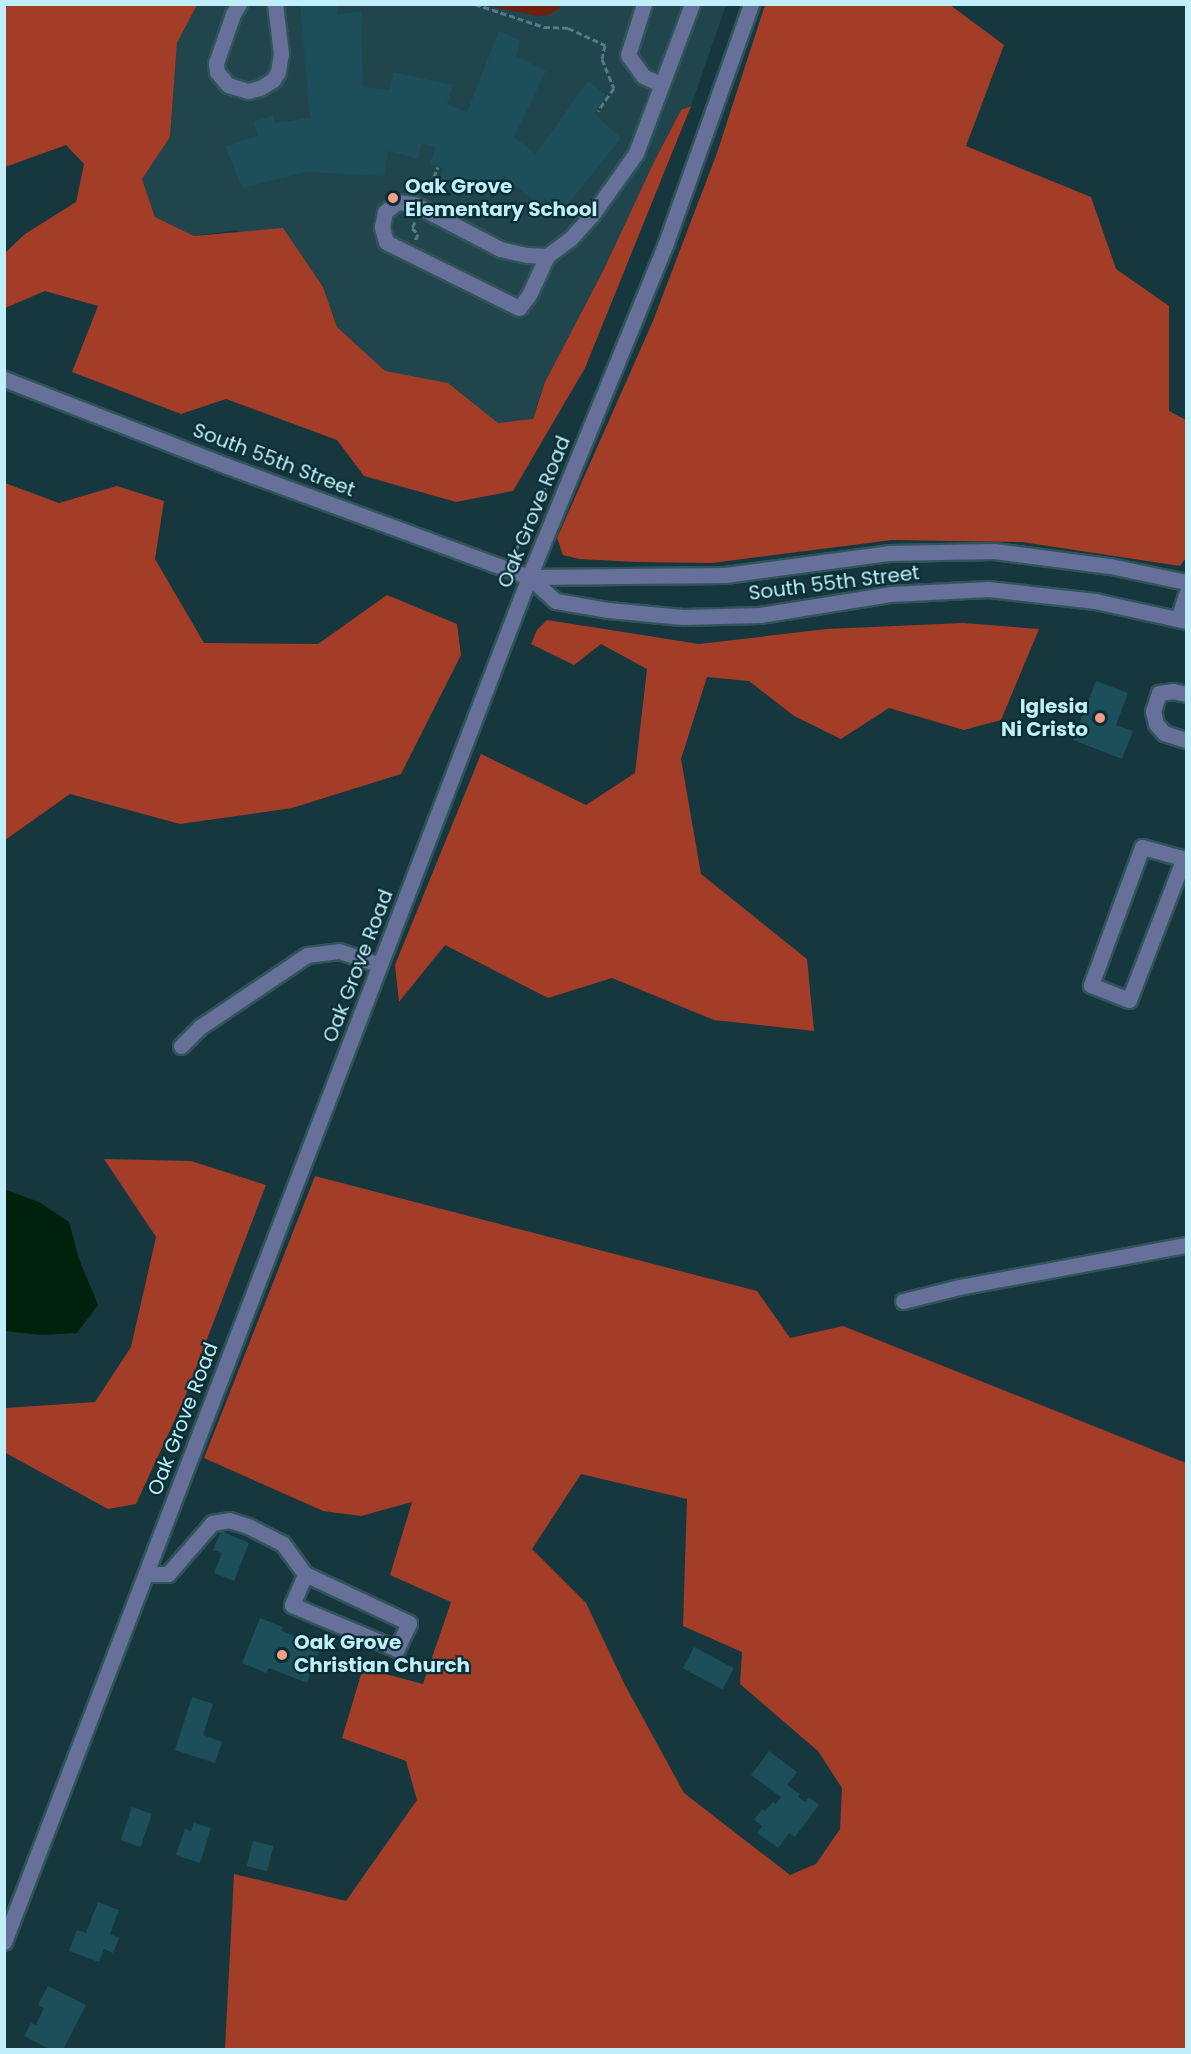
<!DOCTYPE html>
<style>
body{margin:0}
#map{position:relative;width:1191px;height:2054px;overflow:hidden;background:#16373e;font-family:Poppins,sans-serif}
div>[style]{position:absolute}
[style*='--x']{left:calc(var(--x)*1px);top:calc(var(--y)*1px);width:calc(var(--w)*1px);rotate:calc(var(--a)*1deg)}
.built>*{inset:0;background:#20454d}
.green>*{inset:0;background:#6b2010}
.forest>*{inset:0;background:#a33d28}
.water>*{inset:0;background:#00220d}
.building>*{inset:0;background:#1c4f59;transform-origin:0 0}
.path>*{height:3px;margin-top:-1.5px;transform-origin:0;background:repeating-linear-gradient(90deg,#547b83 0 6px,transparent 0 9px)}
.roads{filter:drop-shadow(2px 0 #31545c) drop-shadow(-2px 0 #31545c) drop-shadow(0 2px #31545c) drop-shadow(0 -2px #31545c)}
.minor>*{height:15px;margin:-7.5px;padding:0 7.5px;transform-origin:7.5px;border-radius:7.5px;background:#667098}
.dots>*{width:16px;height:16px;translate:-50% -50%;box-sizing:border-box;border:3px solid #0b2d34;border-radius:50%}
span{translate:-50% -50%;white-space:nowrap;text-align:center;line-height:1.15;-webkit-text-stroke:4.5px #0b2d34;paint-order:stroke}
.poi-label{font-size:20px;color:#c0effa;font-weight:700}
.left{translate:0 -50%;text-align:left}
.right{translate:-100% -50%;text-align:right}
.street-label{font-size:20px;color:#c0effa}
.frame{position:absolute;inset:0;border:6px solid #c0effa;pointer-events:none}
</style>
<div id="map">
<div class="built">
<i style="clip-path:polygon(197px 5px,726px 5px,691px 106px,681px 110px,653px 164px,603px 271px,545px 382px,532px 420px,498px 423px,448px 383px,385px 372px,337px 327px,323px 287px,237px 230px,194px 236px,155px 217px,142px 179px,170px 137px,177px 43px)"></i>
</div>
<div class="green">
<i style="clip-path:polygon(485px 5px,563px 4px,563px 5px,549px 15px,538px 16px)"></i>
</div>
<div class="forest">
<i style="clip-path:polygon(5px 4px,197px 5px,177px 43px,170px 137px,142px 179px,155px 217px,194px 236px,283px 228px,323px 287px,337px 327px,385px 371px,448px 383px,498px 423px,533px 419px,545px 382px,603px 271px,653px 164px,681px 110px,691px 106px,585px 368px,513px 491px,456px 502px,364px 476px,337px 440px,226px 399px,181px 414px,72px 372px,98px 306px,45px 291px,5px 308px,5px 253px,25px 234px,76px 202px,84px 164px,66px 145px,5px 167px)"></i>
<i style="clip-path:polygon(765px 5px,950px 5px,1004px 45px,966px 146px,1091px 197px,1116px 269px,1169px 306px,1169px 411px,1186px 420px,1186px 558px,1180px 566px,1022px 542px,892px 540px,712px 563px,636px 562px,579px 559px,563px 555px,557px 538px,653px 321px,717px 153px)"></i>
<i style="clip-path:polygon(5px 483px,59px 503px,117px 486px,164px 501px,155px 559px,204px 643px,318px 644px,387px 595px,457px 624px,461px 655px,401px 774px,292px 808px,180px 824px,70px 794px,5px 840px)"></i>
<i style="clip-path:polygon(547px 620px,699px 644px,827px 629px,963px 623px,1039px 629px,1001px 720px,964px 730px,889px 708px,841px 739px,794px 716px,749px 681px,707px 677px,681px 759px,701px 874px,807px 959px,814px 1031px,714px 1020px,612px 978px,548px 998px,445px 945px,399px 1002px,395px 965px,481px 754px,586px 805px,635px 773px,647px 669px,601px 644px,574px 665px,531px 644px,537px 630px)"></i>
<i style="clip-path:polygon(104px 1159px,191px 1161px,266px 1185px,183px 1402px,136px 1504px,108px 1509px,4px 1452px,5px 1408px,95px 1402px,131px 1347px,156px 1237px)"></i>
<i style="clip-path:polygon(evenodd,315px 1176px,757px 1291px,790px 1338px,843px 1326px,1186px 1463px,1186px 2049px,225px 2049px,234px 1874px,346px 1901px,417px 1800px,406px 1761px,342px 1738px,363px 1668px,423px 1684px,451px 1602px,390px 1575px,412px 1502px,361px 1516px,323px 1511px,204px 1458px,315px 1176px,581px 1474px,687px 1499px,683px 1626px,742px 1652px,740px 1684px,818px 1751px,842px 1788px,840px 1829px,816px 1864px,790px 1875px,684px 1793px,625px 1685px,586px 1603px,532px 1549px,581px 1474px)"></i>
</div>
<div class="water">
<i style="clip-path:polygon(4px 1189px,39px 1202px,69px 1222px,79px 1259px,98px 1305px,77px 1333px,43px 1335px,5px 1331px)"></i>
</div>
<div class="building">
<i style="clip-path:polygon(300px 4px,337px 4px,337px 14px,361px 12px,363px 87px,390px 90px,393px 72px,453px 85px,447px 104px,467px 112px,499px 31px,521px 41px,516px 56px,546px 71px,514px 137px,536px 154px,588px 81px,606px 95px,594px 113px,621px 138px,562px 212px,544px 199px,540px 206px,503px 175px,488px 198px,474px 190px,469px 199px,438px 183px,443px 169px,430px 164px,436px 147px,422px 143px,418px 159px,388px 151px,384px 176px,306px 172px,242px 188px,225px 146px,258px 136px,253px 122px,273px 115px,275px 123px,310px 118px)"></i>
<i style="clip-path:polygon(1096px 681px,1128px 693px,1116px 725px,1133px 731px,1122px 759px,1073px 740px)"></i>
<i style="clip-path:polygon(221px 1531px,249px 1543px,234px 1581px,214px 1573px,222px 1553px,213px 1550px)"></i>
<i style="clip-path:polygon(260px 1618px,283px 1627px,282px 1631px,321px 1647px,307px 1683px,269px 1668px,266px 1673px,242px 1663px)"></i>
<i style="left:694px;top:1647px;width:45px;height:24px;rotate:28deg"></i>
<i style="clip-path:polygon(192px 1697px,213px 1704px,203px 1735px,222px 1742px,215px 1763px,175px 1750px)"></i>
<i style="clip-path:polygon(769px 1751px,797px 1772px,787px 1785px,800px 1794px,798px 1797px,805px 1802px,809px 1797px,819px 1805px,795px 1837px,789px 1833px,778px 1848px,757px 1833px,762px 1826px,754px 1820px,762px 1809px,765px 1811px,773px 1802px,776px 1804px,781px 1797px,751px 1775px)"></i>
<i style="left:132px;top:1807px;width:21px;height:35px;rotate:19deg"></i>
<i style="clip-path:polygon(194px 1823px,211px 1828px,200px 1863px,176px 1855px,185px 1829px,191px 1831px)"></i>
<i style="left:253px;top:1841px;width:21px;height:26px;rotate:14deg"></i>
<i style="clip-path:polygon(98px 1902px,119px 1910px,110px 1934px,119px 1938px,113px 1953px,104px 1949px,99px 1962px,69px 1951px,77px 1930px,86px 1933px)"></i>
<i style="clip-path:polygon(48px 1986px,86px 2005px,63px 2050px,51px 2050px,24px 2036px,31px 2023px,36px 2025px,44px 2008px,38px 2005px)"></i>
</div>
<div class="path">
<i style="--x:475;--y:4;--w:73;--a:18.4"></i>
<i style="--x:544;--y:27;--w:24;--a:2"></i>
<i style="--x:568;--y:28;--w:41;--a:24.7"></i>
<i style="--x:605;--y:45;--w:14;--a:102"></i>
<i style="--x:602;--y:59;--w:31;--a:68"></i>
<i style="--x:614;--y:88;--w:28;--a:125"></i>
<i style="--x:427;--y:194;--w:29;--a:-68"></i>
<i style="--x:415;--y:222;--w:7;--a:117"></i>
<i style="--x:412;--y:228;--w:8;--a:45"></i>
<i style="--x:418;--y:234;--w:8;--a:113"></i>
<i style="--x:516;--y:550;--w:98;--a:-64.7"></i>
</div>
<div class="roads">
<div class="minor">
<i style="--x:239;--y:4;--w:12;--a:121"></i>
<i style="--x:233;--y:14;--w:52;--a:109.1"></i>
<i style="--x:216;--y:63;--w:9;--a:84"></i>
<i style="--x:217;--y:72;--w:17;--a:50"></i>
<i style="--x:228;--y:85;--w:21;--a:17"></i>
<i style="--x:248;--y:91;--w:12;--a:-14"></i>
<i style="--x:260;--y:88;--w:15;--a:-32"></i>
<i style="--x:273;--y:80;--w:9;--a:-58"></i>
<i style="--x:278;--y:72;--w:18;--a:-81"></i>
<i style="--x:281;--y:54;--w:50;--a:-96.8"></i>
<i style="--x:644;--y:4;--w:53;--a:107.4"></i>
<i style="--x:628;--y:55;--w:26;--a:54"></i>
<i style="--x:643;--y:76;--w:19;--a:25"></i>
<i style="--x:397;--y:202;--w:17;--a:7"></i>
<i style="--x:414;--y:204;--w:97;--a:27.6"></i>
<i style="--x:500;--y:249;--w:28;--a:13"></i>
<i style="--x:527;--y:255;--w:20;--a:3"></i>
<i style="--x:547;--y:256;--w:43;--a:114.8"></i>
<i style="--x:529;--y:295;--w:16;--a:128"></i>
<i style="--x:519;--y:308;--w:148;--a:-153.6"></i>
<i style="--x:386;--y:242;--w:16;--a:-105"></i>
<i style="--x:382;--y:227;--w:15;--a:-79"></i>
<i style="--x:385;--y:212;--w:16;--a:-40"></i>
<i style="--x:547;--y:256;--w:30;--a:-37"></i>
<i style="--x:571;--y:238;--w:31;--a:-48"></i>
<i style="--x:592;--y:215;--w:76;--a:-54.6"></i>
<i style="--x:636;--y:153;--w:159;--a:-69.4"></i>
<i style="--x:4;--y:379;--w:239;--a:21.3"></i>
<i style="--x:227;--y:466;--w:322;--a:20.2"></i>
<i style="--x:529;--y:577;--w:36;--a:42"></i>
<i style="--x:556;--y:601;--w:53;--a:9.8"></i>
<i style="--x:608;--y:610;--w:75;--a:5.3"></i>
<i style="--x:683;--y:617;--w:77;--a:-1.5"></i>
<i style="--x:760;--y:615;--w:133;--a:-9.1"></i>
<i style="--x:891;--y:594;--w:97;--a:-3"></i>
<i style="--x:988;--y:589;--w:108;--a:6.4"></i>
<i style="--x:1095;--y:601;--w:93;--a:12.4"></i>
<i style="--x:529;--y:577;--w:196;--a:-0.6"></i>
<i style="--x:725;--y:575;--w:165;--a:-7.6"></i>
<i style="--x:889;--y:553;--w:105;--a:-1.1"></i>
<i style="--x:994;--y:551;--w:117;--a:7.4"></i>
<i style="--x:1110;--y:566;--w:78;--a:11.9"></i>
<i style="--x:1178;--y:619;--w:26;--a:-72"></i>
<i style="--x:1186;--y:694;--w:13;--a:-167"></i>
<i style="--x:1173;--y:691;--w:14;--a:172"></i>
<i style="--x:1159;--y:693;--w:19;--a:108"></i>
<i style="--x:1153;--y:711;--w:13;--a:77"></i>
<i style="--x:1156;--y:724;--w:12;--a:48"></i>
<i style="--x:1164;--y:733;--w:23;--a:18"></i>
<i style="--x:1184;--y:858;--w:152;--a:111.2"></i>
<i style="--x:1129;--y:1000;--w:41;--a:-158.5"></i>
<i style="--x:1091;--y:985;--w:147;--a:-69.7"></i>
<i style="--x:1142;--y:847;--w:46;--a:15.3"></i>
<i style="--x:181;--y:1046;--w:27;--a:-45"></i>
<i style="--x:200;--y:1027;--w:129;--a:-33.9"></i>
<i style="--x:307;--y:955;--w:32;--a:-7"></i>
<i style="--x:339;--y:951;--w:43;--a:18.9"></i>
<i style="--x:903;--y:1301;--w:58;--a:-14"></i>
<i style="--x:959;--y:1287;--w:231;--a:-10.5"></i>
<i style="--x:146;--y:1574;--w:22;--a:0"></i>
<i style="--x:168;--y:1574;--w:67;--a:-49.2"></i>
<i style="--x:212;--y:1523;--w:17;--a:-10"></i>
<i style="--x:229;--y:1520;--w:20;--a:18"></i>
<i style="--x:248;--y:1526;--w:39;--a:27"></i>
<i style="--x:283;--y:1544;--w:37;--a:54"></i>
<i style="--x:305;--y:1574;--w:115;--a:25.2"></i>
<i style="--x:409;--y:1623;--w:29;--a:115"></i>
<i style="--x:397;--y:1649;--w:114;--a:-157.3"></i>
<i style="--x:292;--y:1605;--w:34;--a:-67"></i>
<i style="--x:4;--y:1942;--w:1462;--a:-68.96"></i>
<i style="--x:529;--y:577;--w:361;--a:-67.7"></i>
<i style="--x:666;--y:243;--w:254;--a:-70.4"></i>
</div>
</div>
<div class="dots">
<i style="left:393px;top:198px;background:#f49e8a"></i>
<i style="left:1100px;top:718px;background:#f49e8a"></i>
<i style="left:282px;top:1655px;background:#f49e8a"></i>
</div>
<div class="poi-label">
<span class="left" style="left:405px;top:198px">Oak Grove<br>Elementary School</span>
<span class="right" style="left:1088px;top:718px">Iglesia<br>Ni Cristo</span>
<span class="left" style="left:294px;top:1654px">Oak Grove<br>Christian Church</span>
</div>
<div class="street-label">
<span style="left:274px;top:460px;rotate:21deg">South 55th Street</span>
<span style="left:534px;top:512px;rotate:-68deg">Oak Grove Road</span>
<span style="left:834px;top:583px;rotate:-7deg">South 55th Street</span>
<span style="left:358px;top:966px;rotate:-69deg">Oak Grove Road</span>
<span style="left:183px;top:1419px;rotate:-69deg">Oak Grove Road</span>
</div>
<div class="frame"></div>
</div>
